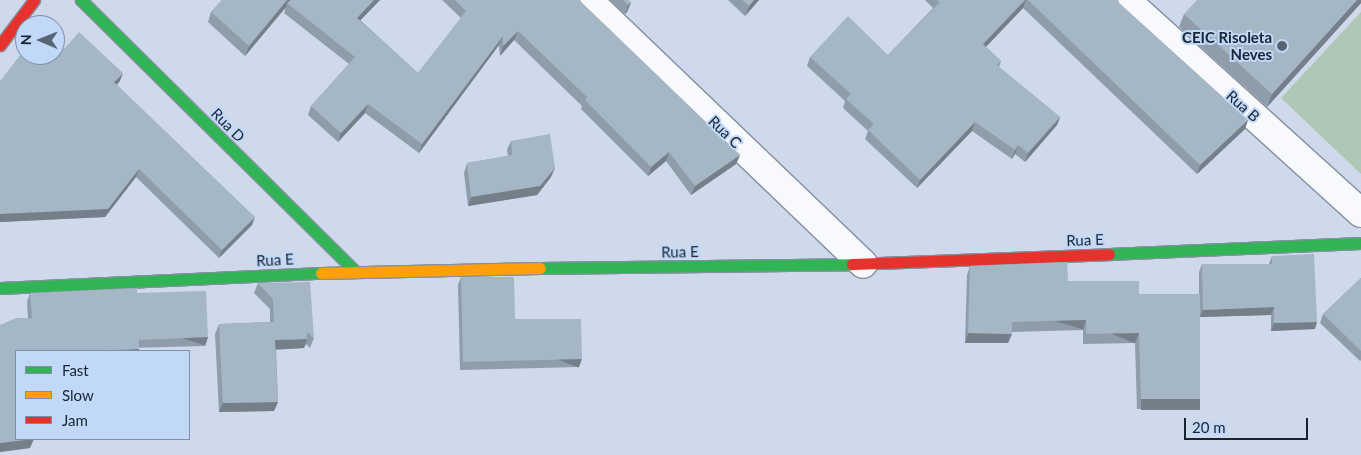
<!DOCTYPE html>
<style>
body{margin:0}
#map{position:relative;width:1361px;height:455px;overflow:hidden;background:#cedaeb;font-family:Lato,sans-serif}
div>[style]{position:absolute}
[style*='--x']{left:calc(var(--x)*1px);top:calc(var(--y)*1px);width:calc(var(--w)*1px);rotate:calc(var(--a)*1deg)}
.green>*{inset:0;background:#afc7b4}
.roads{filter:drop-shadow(1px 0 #85909e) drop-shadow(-1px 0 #85909e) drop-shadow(0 1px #85909e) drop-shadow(0 -1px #85909e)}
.street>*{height:28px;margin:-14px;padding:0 14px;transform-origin:14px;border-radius:14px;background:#f8f9fc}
.fast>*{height:11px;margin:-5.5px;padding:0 5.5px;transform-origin:5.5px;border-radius:5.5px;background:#30b455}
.slow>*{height:11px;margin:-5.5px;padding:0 5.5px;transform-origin:5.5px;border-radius:5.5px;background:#ff9f0a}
.jam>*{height:11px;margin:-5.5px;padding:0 5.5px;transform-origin:5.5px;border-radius:5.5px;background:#e5322d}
.wall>*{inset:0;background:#8e9da9}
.shaded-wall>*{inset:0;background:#747f89;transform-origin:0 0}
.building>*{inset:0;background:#a5b6c4}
.dots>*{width:14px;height:14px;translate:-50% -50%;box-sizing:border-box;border:2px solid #c1d8f8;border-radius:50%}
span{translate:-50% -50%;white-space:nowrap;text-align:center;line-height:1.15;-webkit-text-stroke:4px #c1d8f8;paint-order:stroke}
.poi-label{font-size:15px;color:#192433;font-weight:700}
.right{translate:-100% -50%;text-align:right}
.street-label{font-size:15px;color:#192433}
.legend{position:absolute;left:15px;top:350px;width:175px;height:90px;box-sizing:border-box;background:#c1d8f8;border:1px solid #7e90a9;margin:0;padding:6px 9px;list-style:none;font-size:15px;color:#192433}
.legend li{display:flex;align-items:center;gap:10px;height:25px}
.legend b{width:25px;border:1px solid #7e90a9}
.north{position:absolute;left:15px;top:15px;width:50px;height:50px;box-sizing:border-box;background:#c1d8f8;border:1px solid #7e90a9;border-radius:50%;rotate:271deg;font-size:14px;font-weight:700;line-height:20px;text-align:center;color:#192433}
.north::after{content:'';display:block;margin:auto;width:18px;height:22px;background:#586473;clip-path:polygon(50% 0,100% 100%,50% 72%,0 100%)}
.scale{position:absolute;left:1184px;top:418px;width:124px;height:22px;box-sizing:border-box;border:2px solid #192433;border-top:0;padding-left:6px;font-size:15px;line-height:18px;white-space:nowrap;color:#192433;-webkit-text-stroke:4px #c1d8f8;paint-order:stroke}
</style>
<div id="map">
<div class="green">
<i style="clip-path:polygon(1361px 12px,1361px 174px,1281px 98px)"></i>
</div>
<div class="roads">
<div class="street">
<i style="--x:588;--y:0;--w:381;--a:43.8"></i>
<i style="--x:1126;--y:0;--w:317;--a:42.2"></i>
</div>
<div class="fast">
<i style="--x:81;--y:0;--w:385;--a:44.7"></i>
<i style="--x:1109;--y:254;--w:252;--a:-2.5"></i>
<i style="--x:540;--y:268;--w:312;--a:-0.7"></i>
<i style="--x:0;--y:288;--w:321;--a:-2.7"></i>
</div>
<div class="slow">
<i style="--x:321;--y:273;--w:219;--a:-1.3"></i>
</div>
<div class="jam">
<i style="--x:0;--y:45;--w:56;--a:-52.9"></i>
<i style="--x:852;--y:264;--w:257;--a:-2.2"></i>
</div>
</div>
<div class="wall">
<i style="clip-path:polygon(222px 0,380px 0,360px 20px,418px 73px,461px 18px,442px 0,580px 0,581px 2px,740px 155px,736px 164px,691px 195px,666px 161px,648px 176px,581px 109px,582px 106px,514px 40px,500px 56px,499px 45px,419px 153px,365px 113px,338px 142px,308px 115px,311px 106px,349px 64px,284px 13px,286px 7px,245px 56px,208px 22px,211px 12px)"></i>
<i style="clip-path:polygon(609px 0,628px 0,631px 2px,627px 12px,625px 14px)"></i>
<i style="clip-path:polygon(728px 0,759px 0,745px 16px)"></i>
<i style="clip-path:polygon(925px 0,1118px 0,1119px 3px,1248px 120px,1245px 129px,1197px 174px,1023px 8px,986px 47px,1001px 61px,999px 67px,1060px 117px,1057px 125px,1025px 162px,1015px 154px,1012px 159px,972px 131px,917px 188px,865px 139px,868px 131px,843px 108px,845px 101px,807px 66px,810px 57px,888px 55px,933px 8px)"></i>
<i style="clip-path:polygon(1361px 0,1361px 3px,1267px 107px,1179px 27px,1184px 14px)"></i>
<i style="clip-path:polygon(64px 49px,120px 81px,117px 85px,252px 225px,219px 258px,136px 177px,105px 217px,0 222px,0 81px)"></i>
<i style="clip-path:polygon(511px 141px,551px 177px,537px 195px,468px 206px,464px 173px,467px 163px,508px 156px,507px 150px)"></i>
<i style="clip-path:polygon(1272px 256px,1315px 329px,1271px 331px,1271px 315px,1200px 317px,1197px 409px,1137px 409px,1135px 343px,1083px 344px,1083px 330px,1012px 332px,1008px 343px,965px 343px,967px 275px,970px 266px,1068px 281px,1139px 294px,1199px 294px,1199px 272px,1202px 264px,1269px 264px)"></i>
<i style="clip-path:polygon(461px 277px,515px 319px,579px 367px,460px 370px,458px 285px)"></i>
<i style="clip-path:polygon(1361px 278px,1361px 360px,1360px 361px,1320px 323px,1323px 314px)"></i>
<i style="clip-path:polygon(258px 283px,314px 338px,310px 348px,306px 344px,304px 348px,276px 349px,278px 402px,274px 411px,219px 412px,215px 334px,219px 324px,270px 322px,270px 309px,254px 293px)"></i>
<i style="clip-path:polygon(30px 293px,137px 293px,208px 337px,205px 346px,16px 351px,30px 448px,0 452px,0 325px,28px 318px,27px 302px)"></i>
</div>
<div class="shaded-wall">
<i style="clip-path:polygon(287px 0,292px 0,287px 3px,286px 7px,245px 56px,249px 46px)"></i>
<i style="clip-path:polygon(374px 0,380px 0,354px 27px,357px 18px)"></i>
<i style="clip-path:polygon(754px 0,759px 0,745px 16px,749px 6px)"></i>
<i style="clip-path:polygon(1025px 0,1026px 0,1023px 8px,980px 53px,983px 44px)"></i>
<i style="clip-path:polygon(1357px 0,1361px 0,1361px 3px,1267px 107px,1272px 94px)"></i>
<i style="clip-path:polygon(631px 2px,627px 12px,625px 14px,628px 5px)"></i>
<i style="clip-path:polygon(518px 31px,514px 40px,500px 56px,503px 46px)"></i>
<i style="clip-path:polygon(503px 36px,499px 45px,419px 153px,422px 144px)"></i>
<i style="clip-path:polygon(123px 73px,120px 81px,111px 90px,114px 82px)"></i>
<i style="clip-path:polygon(368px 104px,365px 113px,338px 142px,341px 133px)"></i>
<i style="clip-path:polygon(1060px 117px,1057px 125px,1025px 162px,1028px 153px)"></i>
<i style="clip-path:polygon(1248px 120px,1245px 129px,1197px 174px,1200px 165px)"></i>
<i style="clip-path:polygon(975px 122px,972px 131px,917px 188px,920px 180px)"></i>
<i style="clip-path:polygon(1018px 145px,1015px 154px,1012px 159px,1015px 150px)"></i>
<i style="clip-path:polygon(669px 152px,666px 161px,648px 176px,651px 167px)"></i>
<i style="clip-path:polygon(740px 155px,736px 164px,691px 195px,695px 186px)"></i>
<i style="clip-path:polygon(555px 168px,551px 177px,537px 195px,468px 206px,471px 197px)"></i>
<i style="clip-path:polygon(139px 169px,136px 177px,105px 217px,0 222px,0 214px)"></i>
<i style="clip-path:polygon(255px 217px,252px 225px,219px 258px,222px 250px)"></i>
<i style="clip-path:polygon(1274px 307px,1271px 315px,1200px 317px,1203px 310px)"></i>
<i style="left:1086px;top:320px;width:10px;height:74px;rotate:107deg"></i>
<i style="clip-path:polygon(1317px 322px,1315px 329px,1271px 331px,1274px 323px)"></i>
<i style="clip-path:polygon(968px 333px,1012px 334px,1008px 343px,965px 343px)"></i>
<i style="left:1139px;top:333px;width:11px;height:53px;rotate:112deg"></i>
<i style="left:208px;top:337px;width:9px;height:69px;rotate:108deg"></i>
<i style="clip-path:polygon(307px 339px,304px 348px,272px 350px,275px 340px)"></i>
<i style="clip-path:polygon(139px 349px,139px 351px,63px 351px)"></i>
<i style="left:582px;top:359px;width:9px;height:119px;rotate:111deg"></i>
<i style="left:1141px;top:399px;width:59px;height:11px"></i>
<i style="clip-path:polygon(278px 402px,274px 411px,219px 412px,223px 403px)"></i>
<i style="clip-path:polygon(34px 439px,30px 448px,0 452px,0 443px)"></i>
</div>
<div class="building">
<i style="clip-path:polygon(222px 0,287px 0,249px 46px,211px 12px)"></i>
<i style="clip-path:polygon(291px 0,374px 0,357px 18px,418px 73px,466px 11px,455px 0,580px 0,581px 2px,740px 155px,695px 186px,669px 152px,651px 167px,585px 100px,587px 97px,518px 31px,503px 46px,503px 36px,422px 144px,368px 104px,341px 133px,311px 106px,355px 57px,287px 3px)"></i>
<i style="clip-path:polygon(623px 0,628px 0,631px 2px,628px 5px)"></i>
<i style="clip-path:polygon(742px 0,754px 0,749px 6px)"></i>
<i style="clip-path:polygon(937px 0,1025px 0,983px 44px,1001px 61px,997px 65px,1060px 117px,1028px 153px,1018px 145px,1015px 150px,975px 122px,920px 180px,868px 130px,874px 124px,846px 99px,851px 94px,810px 57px,848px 16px,888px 55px,940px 2px)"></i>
<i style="clip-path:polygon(1028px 0,1118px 0,1119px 3px,1248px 120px,1200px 165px)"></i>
<i style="clip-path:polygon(1197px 0,1357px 0,1272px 94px,1184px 14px)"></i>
<i style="clip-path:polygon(79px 32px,123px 73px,114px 82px,255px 217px,222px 250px,139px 169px,108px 209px,0 214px,0 81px,25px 49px,25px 55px,55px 55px,55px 42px,64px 49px)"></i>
<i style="clip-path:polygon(550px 134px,555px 168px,540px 186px,471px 197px,467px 163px,512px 155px,511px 141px)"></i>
<i style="clip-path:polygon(1314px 254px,1317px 322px,1274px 323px,1274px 307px,1203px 310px,1202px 264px,1272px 264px,1272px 256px)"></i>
<i style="clip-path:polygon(1067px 262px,1068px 281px,1139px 281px,1139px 294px,1200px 294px,1200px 399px,1141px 399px,1139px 333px,1086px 334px,1086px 320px,1012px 322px,1012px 334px,968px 333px,970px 266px)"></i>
<i style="clip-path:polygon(461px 277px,514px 277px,515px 319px,581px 319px,582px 359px,463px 362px)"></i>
<i style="clip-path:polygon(1361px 278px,1361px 351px,1323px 314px)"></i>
<i style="clip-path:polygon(310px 282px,314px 338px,307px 332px,307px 339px,275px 340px,278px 402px,223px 403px,219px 324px,274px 322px,273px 299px,258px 283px)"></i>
<i style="clip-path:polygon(137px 288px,137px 293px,206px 291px,208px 337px,139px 340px,139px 349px,63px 351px,16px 351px,16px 439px,32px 439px,0 443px,0 325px,16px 318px,32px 318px,30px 293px)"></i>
</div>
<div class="dots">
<i style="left:1282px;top:46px;background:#586473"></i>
</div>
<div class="poi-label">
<span class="right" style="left:1272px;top:46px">CEIC Risoleta<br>Neves</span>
</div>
<div class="street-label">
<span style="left:1243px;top:106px;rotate:42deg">Rua B</span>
<span style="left:228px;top:125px;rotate:45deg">Rua D</span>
<span style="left:725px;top:132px;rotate:44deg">Rua C</span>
<span style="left:1085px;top:240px;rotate:-2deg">Rua E</span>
<span style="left:680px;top:252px;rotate:-1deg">Rua E</span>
<span style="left:275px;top:260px;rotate:-3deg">Rua E</span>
</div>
<ul class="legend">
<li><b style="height:6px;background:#30b455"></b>Fast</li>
<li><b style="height:6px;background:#ff9f0a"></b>Slow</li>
<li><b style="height:6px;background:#e5322d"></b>Jam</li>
</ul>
<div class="north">N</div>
<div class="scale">20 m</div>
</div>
